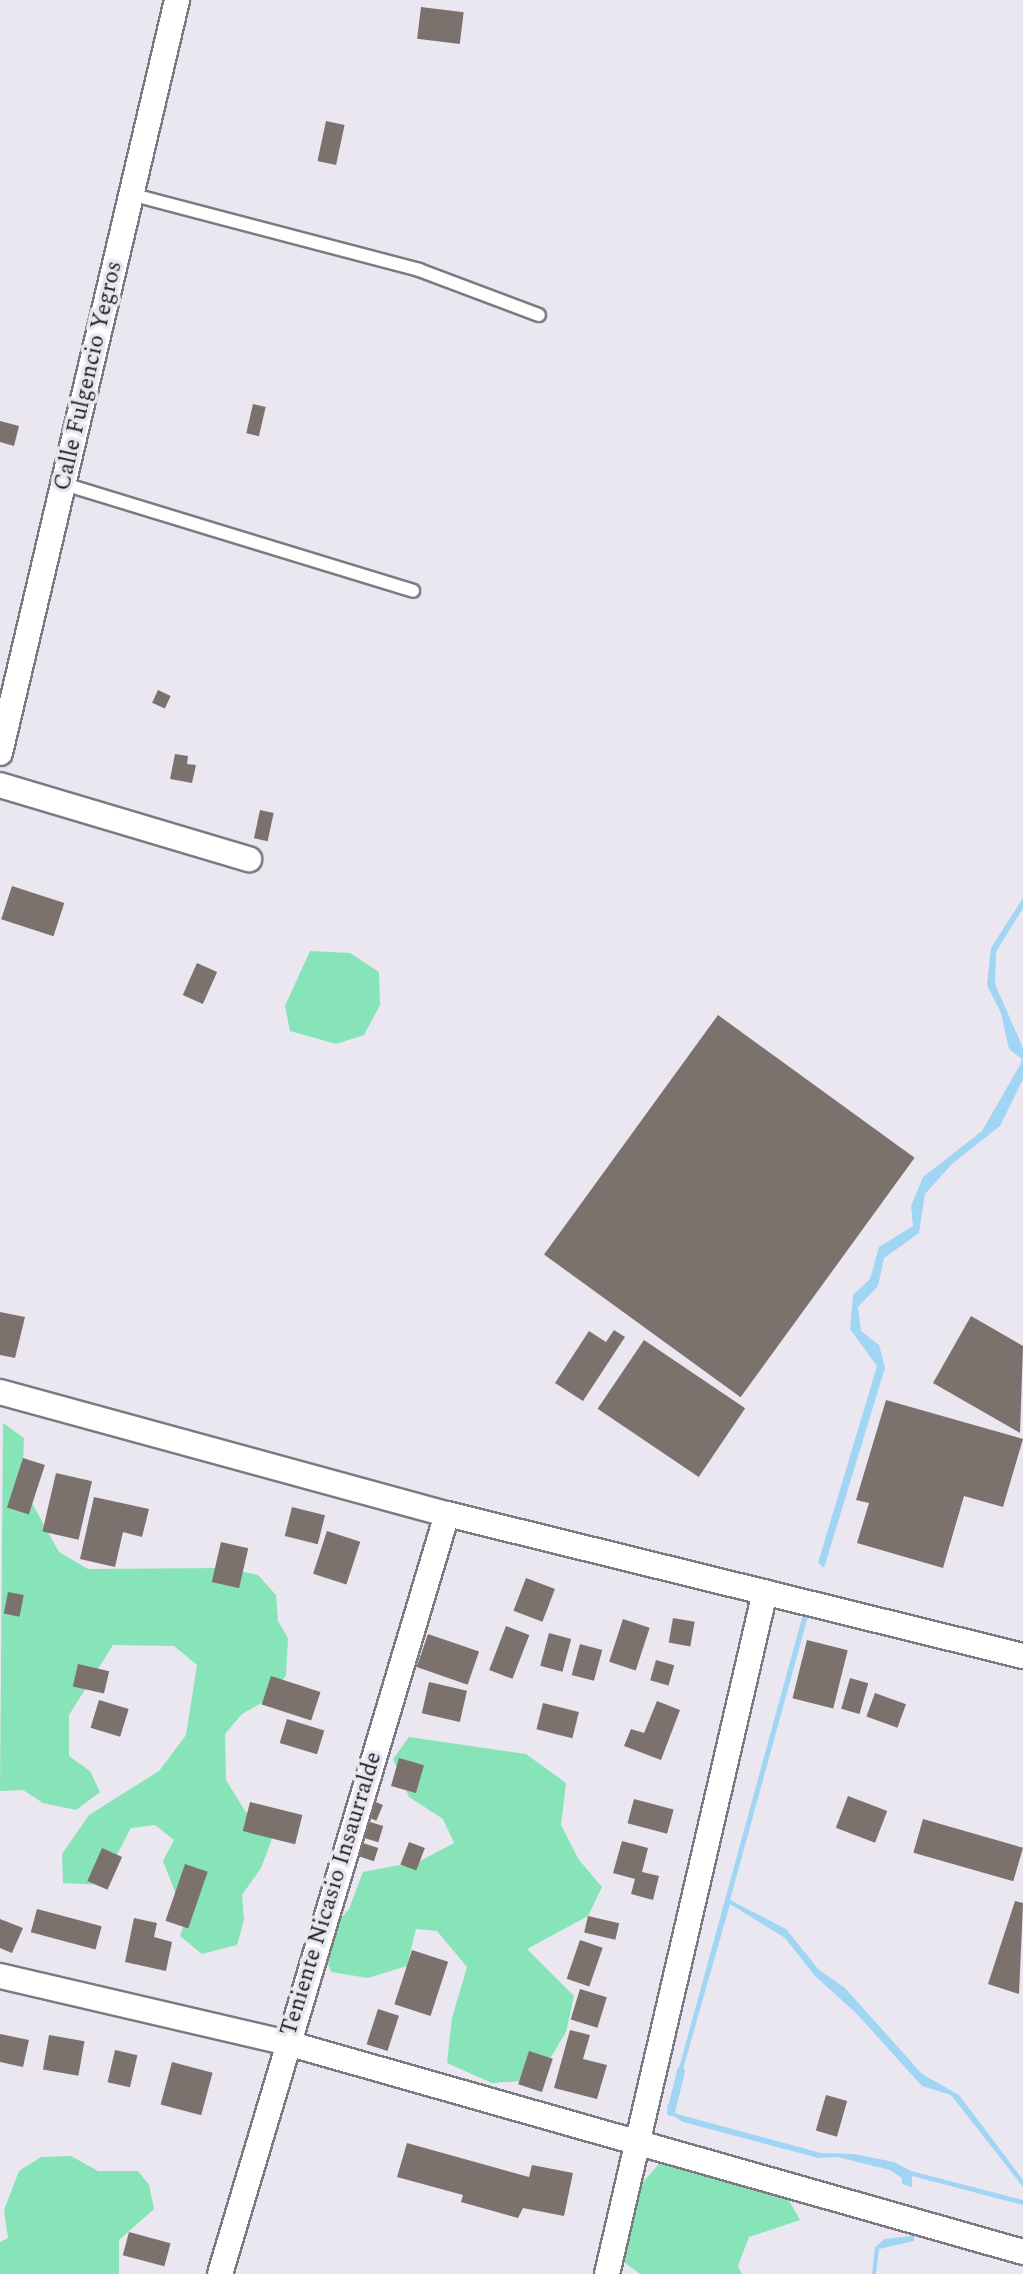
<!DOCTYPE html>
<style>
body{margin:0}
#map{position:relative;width:1023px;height:2274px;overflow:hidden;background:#ebe7f0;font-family:Spectral,serif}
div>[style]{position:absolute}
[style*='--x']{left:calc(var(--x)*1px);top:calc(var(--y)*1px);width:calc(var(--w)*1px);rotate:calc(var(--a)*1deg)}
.green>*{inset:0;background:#87e3b8}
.water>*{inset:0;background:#a1d5f4}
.stream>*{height:8px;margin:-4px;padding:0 4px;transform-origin:4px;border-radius:4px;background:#a1d5f4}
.building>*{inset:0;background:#7b726e;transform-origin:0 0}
.roads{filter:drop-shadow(2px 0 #7d7981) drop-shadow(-2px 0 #7d7981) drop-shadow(0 2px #7d7981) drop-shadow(0 -2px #7d7981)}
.lane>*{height:12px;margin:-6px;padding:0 6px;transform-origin:6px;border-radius:6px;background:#fff}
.street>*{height:24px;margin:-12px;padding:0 12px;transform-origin:12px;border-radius:12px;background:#fff}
span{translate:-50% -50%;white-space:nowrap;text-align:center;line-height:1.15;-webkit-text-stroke:7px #ebe7f0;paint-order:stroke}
.street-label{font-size:23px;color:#232125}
</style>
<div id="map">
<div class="green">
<i style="clip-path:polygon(310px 951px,350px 953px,379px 972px,380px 1005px,364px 1035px,336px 1044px,290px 1031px,285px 1006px)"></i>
<i style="clip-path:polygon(3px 1423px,24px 1438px,22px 1485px,59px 1552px,88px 1569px,226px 1568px,258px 1575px,276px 1595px,278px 1621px,288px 1638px,286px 1675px,270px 1698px,242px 1714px,225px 1734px,226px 1780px,245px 1811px,273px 1836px,261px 1868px,242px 1895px,244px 1920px,237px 1945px,202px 1954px,180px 1936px,189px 1910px,176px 1894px,163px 1861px,174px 1840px,155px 1825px,131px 1828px,101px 1885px,63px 1883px,62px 1854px,89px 1815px,159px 1771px,186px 1735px,197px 1665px,174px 1646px,113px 1645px,69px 1715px,69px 1756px,90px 1771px,100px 1792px,76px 1810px,43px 1803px,23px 1790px,0 1791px)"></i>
<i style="clip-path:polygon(409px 1737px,526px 1754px,566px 1783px,561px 1825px,579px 1860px,602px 1887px,588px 1916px,527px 1949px,574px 1996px,566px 2032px,547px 2064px,521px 2081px,492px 2083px,447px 2063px,452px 2018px,467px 1967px,437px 1931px,416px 1929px,407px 1966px,368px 1978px,331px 1972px,321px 1941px,349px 1909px,363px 1872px,420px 1861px,454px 1843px,443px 1819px,409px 1797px,393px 1759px)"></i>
<i style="clip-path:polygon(71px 2156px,98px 2171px,138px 2171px,149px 2185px,154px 2209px,119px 2240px,119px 2274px,0 2274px,0 2242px,8px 2238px,4px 2210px,19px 2171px,41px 2157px)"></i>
<i style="clip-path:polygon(659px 2164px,707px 2168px,783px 2190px,800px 2220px,749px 2237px,738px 2266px,742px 2274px,640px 2274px,621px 2260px,638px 2188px)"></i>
</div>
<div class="water">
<i style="clip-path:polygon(1023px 898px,1023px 908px,996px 952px,995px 984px,1023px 1048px,1023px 1079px,1000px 1126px,952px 1164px,925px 1194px,919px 1233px,884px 1258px,878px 1286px,858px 1307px,861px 1331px,879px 1345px,885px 1368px,824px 1568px,818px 1563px,877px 1366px,850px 1329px,853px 1295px,870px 1279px,879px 1247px,913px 1226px,911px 1206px,923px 1177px,982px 1131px,1020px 1065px,1022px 1059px,1009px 1049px,1001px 1013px,987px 985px,991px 948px)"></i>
<i style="clip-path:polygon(805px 1607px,810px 1609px,730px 1900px,786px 1929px,819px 1970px,845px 1988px,922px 2074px,959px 2095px,1023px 2180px,1023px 2187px,951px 2095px,922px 2086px,855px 2012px,815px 1976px,785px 1938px,730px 1904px,680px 2080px,676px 2079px)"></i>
<i style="clip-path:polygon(666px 2103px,677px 2114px,821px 2153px,854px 2154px,894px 2162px,911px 2171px,1023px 2200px,1023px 2205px,912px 2176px,912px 2187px,902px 2184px,902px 2178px,890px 2170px,838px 2157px,818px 2158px,683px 2122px,670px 2114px)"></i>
<i style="clip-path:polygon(915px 2226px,914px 2241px,879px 2249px,876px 2274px,872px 2274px,875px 2247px,885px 2239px,910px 2236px)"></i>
</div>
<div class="stream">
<i style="--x:671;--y:2112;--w:42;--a:-76.3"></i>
</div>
<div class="building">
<i style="left:421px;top:7px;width:43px;height:32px;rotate:7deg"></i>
<i style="left:326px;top:121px;width:19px;height:41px;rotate:12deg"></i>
<i style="left:253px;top:404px;width:13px;height:30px;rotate:13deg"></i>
<i style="clip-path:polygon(0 421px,19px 426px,14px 446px,0 442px)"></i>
<i style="left:158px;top:690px;width:14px;height:14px;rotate:25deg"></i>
<i style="clip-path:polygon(175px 754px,188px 756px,187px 764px,196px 765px,192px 783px,170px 779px)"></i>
<i style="left:260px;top:810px;width:14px;height:29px;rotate:12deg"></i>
<i style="left:12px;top:886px;width:55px;height:35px;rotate:18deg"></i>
<i style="left:197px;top:963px;width:22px;height:35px;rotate:24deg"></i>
<i style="left:718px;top:1015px;width:243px;height:296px;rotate:36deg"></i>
<i style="clip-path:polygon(0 1312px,25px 1317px,15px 1358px,0 1355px)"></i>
<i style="clip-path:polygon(971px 1316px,1023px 1346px,1020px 1433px,933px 1383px)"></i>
<i style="clip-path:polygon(614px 1330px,625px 1337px,583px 1401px,555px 1383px,589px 1331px,606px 1342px)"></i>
<i style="left:644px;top:1340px;width:122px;height:83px;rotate:34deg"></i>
<i style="clip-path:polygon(886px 1400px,1023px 1439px,1003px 1507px,964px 1496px,943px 1568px,857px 1543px,869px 1503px,856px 1500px)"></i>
<i style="left:23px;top:1458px;width:23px;height:52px;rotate:18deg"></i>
<i style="left:56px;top:1473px;width:37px;height:60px;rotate:13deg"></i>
<i style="clip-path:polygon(94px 1497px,149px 1509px,142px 1537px,123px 1532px,115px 1567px,80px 1559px)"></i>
<i style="left:292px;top:1507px;width:34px;height:30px;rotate:14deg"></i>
<i style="left:327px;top:1531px;width:35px;height:45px;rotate:18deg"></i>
<i style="left:221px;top:1542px;width:28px;height:41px;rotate:13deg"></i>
<i style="left:526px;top:1578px;width:31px;height:35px;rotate:21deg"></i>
<i style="left:8px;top:1592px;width:16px;height:22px;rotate:11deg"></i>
<i style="left:673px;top:1618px;width:22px;height:25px;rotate:10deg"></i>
<i style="left:623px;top:1619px;width:28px;height:45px;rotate:18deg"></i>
<i style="left:506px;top:1626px;width:25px;height:47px;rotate:21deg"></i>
<i style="left:549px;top:1633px;width:23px;height:34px;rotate:15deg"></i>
<i style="left:428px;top:1634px;width:54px;height:35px;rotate:19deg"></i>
<i style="left:807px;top:1640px;width:42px;height:60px;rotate:14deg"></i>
<i style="left:580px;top:1644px;width:23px;height:32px;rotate:15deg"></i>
<i style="left:656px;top:1660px;width:19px;height:21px;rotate:16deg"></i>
<i style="left:78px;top:1664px;width:32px;height:23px;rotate:13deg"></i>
<i style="left:271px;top:1676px;width:52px;height:30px;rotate:18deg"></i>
<i style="left:850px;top:1678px;width:19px;height:32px;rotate:16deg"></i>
<i style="left:429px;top:1682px;width:39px;height:32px;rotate:13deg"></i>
<i style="left:875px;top:1693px;width:33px;height:25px;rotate:20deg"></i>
<i style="left:99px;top:1700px;width:31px;height:29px;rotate:17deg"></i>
<i style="clip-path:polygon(657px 1701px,680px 1710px,661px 1760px,624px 1746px,631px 1729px,644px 1733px)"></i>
<i style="left:543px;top:1703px;width:37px;height:27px;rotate:14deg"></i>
<i style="left:287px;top:1719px;width:39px;height:25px;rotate:17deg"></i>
<i style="left:399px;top:1758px;width:26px;height:29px;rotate:16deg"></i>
<i style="left:848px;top:1796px;width:42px;height:34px;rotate:21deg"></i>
<i style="left:634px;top:1799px;width:41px;height:25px;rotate:15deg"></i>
<i style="left:371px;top:1800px;width:13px;height:17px;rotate:23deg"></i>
<i style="left:250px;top:1802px;width:54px;height:30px;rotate:14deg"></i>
<i style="left:923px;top:1819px;width:104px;height:35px;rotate:16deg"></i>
<i style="left:367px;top:1821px;width:17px;height:17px;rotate:17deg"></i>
<i style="clip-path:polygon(622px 1841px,648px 1848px,642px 1872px,659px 1876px,653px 1900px,631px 1894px,635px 1879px,613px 1873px)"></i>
<i style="left:409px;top:1842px;width:17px;height:24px;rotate:21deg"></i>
<i style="left:363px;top:1843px;width:16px;height:14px;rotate:18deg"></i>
<i style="left:102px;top:1848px;width:22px;height:36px;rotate:24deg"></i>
<i style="left:185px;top:1864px;width:24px;height:60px;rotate:19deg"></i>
<i style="clip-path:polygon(1015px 1901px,1023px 1903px,1019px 1994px,988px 1984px)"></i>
<i style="left:37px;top:1909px;width:67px;height:24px;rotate:15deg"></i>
<i style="left:588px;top:1916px;width:32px;height:17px;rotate:13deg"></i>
<i style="clip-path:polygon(134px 1918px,157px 1923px,154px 1937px,172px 1942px,166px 1971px,125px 1962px)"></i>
<i style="clip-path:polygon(0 1919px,23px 1928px,12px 1953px,0 1948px)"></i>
<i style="left:580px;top:1940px;width:24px;height:41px;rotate:19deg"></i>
<i style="left:412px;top:1950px;width:38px;height:57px;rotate:18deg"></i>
<i style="left:580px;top:1989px;width:28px;height:32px;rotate:17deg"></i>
<i style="left:378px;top:2009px;width:22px;height:37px;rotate:18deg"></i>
<i style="clip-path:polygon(570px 2030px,590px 2035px,583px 2059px,607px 2065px,597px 2099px,554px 2088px)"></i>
<i style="clip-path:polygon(0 2034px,29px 2040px,23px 2067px,0 2062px)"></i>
<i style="left:49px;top:2035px;width:36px;height:35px;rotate:10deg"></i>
<i style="left:115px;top:2050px;width:23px;height:33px;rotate:13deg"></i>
<i style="left:529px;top:2051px;width:25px;height:35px;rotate:18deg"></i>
<i style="left:172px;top:2062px;width:42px;height:44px;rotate:15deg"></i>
<i style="left:826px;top:2095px;width:22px;height:37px;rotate:16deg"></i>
<i style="clip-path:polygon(407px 2143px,529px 2177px,532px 2165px,573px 2173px,564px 2216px,523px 2208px,518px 2218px,461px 2202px,463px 2195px,397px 2177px)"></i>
<i style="left:129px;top:2232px;width:43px;height:24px;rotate:15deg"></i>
</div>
<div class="roads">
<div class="lane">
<i style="--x:130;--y:194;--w:299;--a:14.7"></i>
<i style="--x:419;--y:270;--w:128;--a:20.6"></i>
<i style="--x:64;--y:484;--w:365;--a:17"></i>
</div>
<div class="street">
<i style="--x:0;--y:753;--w:774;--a:-76.77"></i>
<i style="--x:0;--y:785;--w:260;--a:16.6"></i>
<i style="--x:0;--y:1392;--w:463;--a:15.3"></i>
<i style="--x:447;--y:1514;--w:593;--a:13.85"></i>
<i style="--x:0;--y:1976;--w:295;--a:13.1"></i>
<i style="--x:287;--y:2043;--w:765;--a:15.85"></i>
<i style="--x:220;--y:2274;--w:793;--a:-73.37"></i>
<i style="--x:607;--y:2274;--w:700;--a:-76.96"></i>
</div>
</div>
<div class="street-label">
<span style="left:89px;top:376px;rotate:-77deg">Calle Fulgencio Yegros</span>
<span style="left:332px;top:1894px;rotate:-73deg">Teniente Nicasio Insaurralde</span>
</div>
</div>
